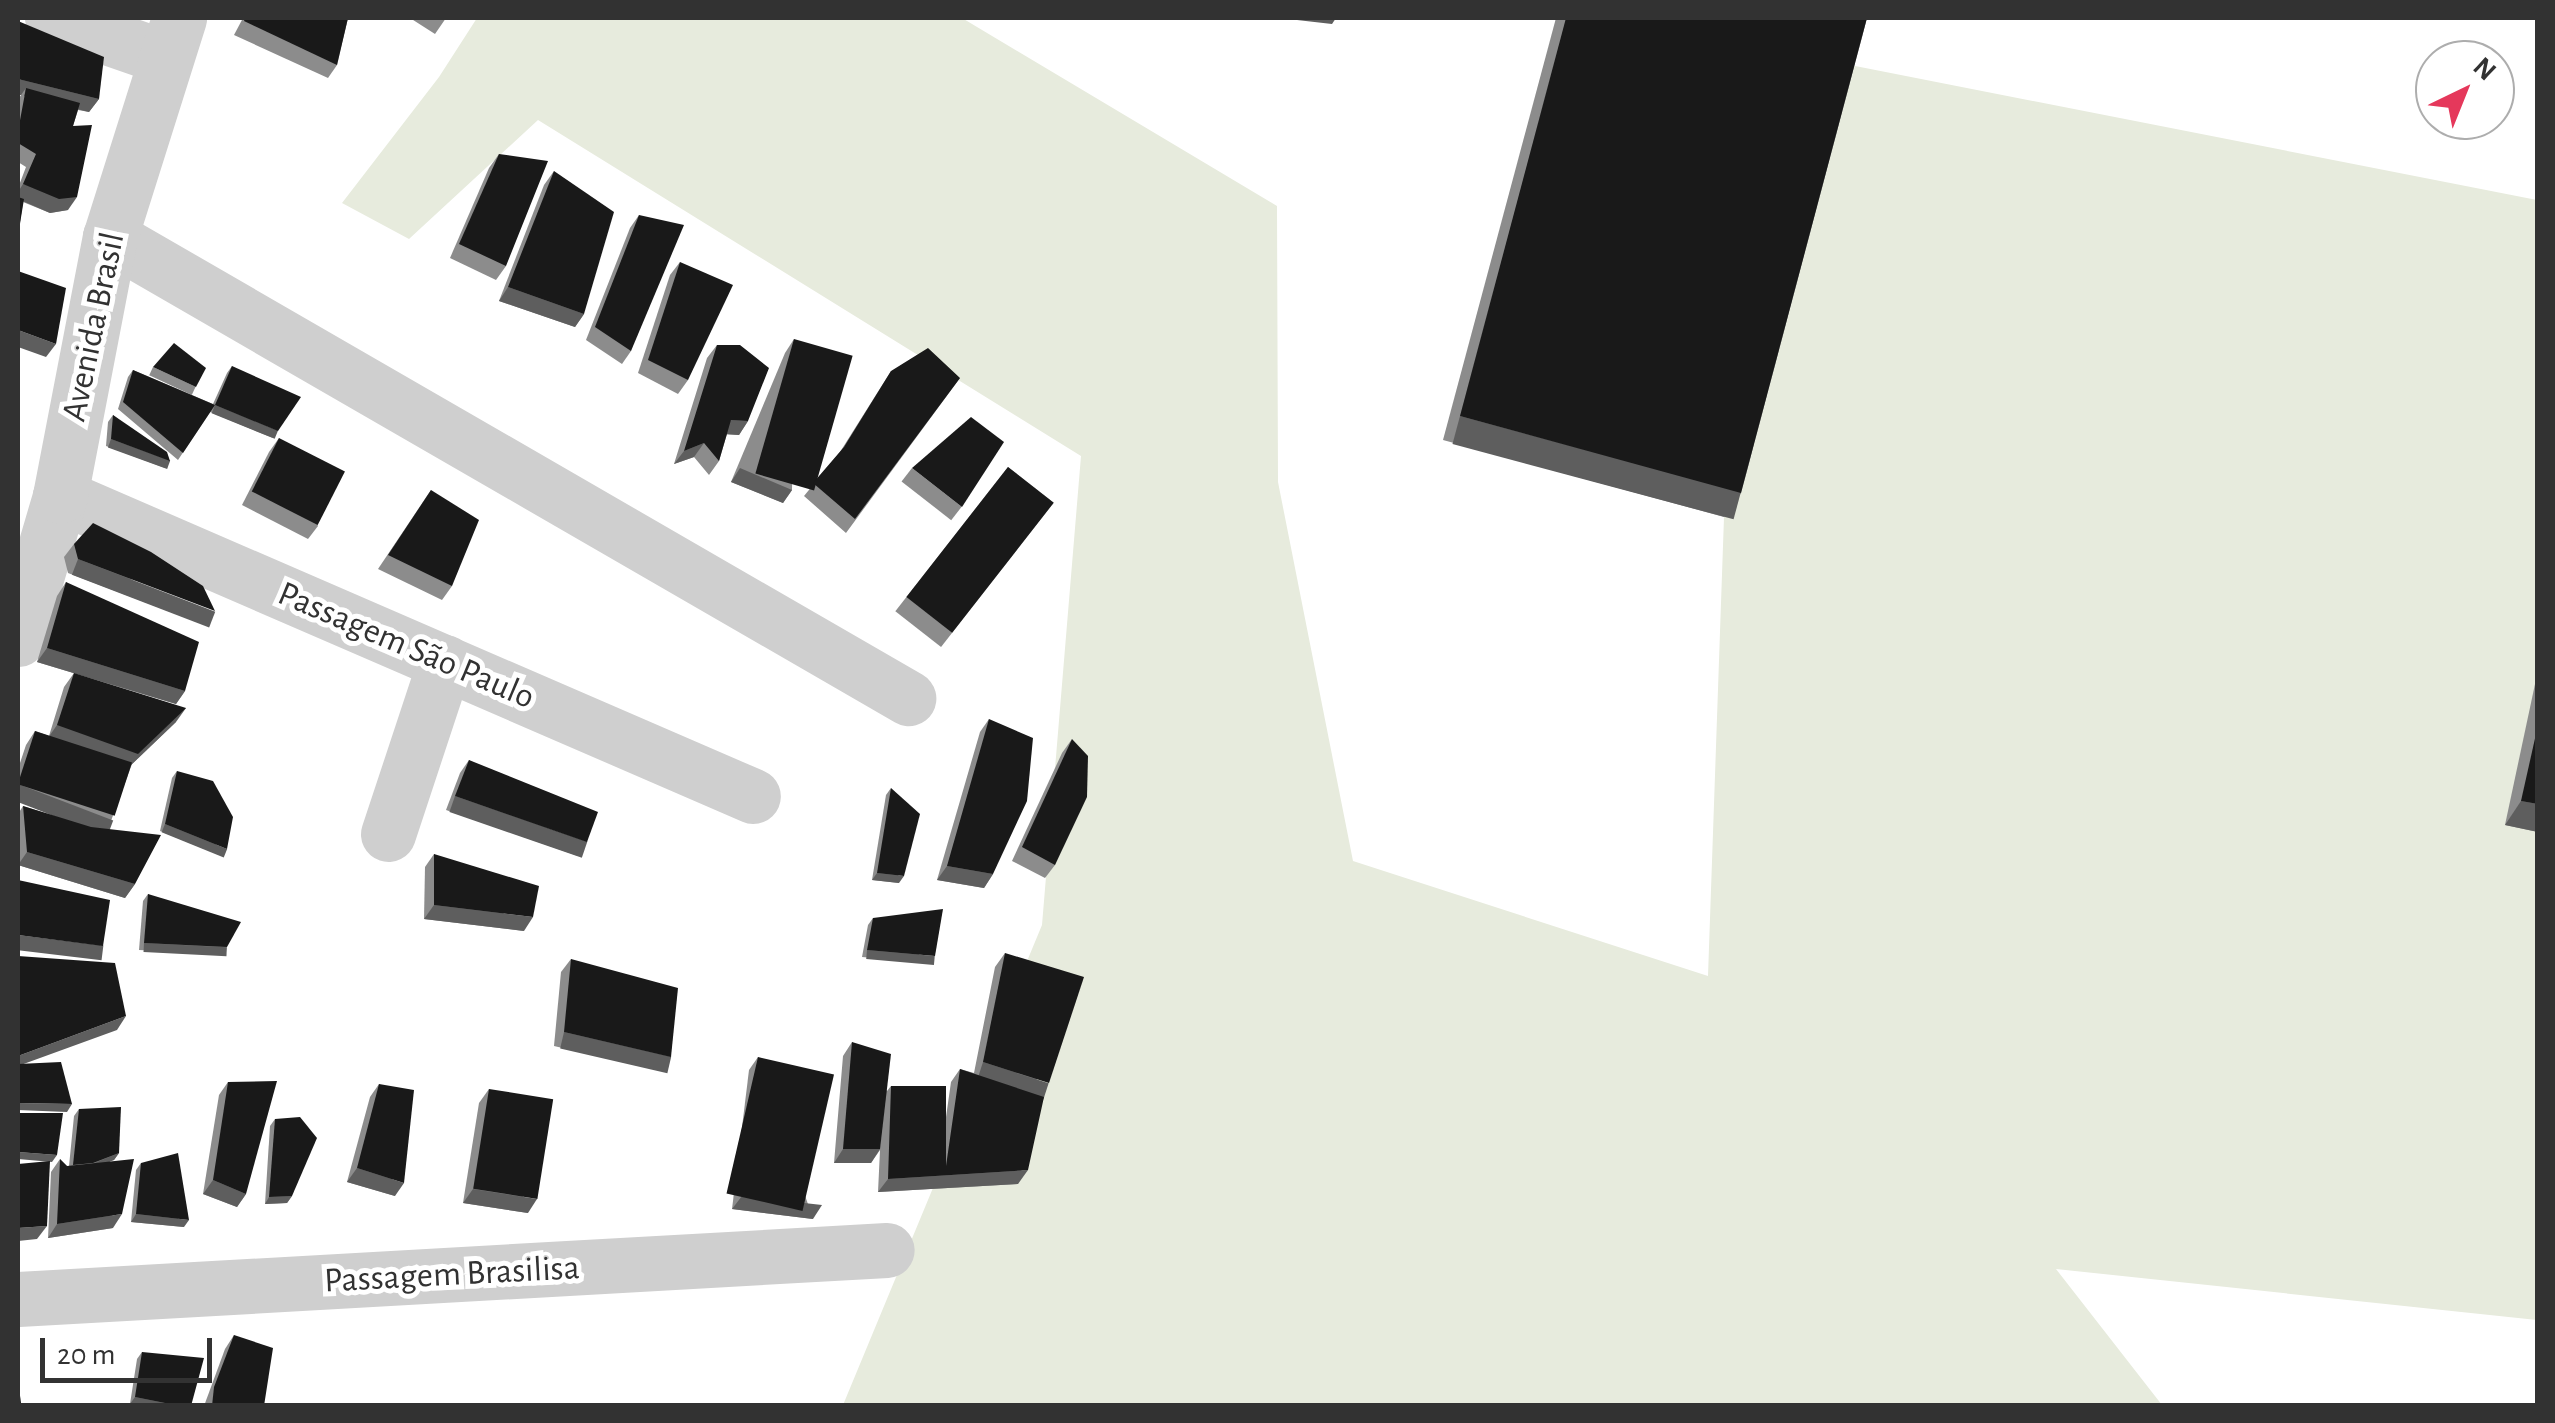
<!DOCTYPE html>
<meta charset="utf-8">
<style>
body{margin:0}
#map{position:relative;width:2555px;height:1423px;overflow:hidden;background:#fff;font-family:"Alegreya Sans",sans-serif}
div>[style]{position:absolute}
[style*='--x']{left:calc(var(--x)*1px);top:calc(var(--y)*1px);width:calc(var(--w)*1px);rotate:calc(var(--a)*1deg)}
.green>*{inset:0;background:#e7ebdd}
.minor>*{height:55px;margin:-27.5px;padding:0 27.5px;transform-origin:27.5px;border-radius:27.5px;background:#cfcfcf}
.wall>*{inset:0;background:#8c8c8c;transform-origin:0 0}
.shaded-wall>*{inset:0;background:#5e5e5e;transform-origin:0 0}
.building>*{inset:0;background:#191919;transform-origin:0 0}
span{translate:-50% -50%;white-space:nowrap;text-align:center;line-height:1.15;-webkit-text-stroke:10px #fff;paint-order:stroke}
.street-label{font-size:35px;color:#323232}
.frame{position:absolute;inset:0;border:20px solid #323232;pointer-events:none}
.north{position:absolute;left:2415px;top:40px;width:100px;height:100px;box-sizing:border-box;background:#fff;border:2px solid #adadad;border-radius:50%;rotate:43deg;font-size:28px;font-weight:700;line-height:40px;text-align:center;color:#323232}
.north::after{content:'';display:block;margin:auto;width:35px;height:45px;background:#e5385b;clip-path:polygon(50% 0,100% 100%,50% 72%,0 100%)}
.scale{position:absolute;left:40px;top:1338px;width:172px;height:45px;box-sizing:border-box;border:5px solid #323232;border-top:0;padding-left:12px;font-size:30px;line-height:35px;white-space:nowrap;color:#323232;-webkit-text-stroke:8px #fff;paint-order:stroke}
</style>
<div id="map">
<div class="green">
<i style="clip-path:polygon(477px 18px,962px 18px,1277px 206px,1278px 482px,1353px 861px,1708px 976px,1724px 517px,1845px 64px,2537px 200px,2537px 1320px,2056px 1269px,2162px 1405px,843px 1405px,1042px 925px,1081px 456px,538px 120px,409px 239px,342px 203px,439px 77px)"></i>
</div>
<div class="minor">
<i style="--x:52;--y:18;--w:119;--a:19.2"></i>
<i style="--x:110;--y:237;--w:922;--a:30.01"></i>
<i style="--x:60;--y:496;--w:755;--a:23.41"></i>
<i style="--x:18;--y:639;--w:149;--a:-73.6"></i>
<i style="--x:60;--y:496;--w:264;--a:-79.1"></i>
<i style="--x:110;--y:237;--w:230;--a:-72.5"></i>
<i style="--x:388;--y:834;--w:181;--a:-71.7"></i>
<i style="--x:18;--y:1299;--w:870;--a:-3.23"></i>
</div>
<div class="wall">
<i style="clip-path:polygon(243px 18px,348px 18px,337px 65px,328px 78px,234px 35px)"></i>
<i style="clip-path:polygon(410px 18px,446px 18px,435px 34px)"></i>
<i style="clip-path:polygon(1556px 18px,1867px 18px,1741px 493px,1724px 517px,1443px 440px)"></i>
<i style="clip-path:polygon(18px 21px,99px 99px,89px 112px,78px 110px,73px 126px,68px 210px,50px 213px,23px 202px,18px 236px,18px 188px,26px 167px,18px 162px,18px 100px,21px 95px)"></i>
<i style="clip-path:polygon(499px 154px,506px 266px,496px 280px,450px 258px,489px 168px)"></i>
<i style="clip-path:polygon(554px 171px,584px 314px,575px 327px,499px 301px,544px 185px)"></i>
<i style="clip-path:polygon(639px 215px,631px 351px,622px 364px,586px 340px,630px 228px)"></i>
<i style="clip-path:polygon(680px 262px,688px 380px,678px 394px,638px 373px,670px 275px)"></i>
<i style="clip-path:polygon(794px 339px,792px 490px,783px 503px,731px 482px,785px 353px)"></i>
<i style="clip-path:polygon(717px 345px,748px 421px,739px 435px,727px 434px,719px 461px,709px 475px,694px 457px,674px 464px,707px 358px)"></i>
<i style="clip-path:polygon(232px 366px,273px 438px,210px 412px,178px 460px,118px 409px,128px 377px,133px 370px,213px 404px,227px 373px)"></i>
<i style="left:153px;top:367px;width:47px;height:9px;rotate:25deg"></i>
<i style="clip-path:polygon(891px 371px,960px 378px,846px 533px,804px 496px,840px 452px)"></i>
<i style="clip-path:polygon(113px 415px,170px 461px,165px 468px,106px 446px,108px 422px)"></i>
<i style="clip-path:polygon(279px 438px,318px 526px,308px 539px,242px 505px,269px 452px)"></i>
<i style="left:1008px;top:467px;width:58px;height:183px;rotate:38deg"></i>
<i style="left:912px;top:468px;width:63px;height:17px;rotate:38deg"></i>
<i style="clip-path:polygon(431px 490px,452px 586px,442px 600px,378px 569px)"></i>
<i style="clip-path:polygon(74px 544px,205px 625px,68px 573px,64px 557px)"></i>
<i style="clip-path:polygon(66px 582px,185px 691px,176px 704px,37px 662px,57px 596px)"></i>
<i style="clip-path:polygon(2538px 670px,2538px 832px,2505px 825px)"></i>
<i style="clip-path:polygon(74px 673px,176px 722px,132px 764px,108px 829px,135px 884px,125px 898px,18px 865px,18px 814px,23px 806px,54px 816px,18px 801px,18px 769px,26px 745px,35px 731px,49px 736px,64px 687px)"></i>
<i style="clip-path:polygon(989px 719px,993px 874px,984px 888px,937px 880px,980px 732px)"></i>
<i style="clip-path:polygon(1072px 739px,1055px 865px,1045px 878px,1012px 861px,1062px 753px)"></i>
<i style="clip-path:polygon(469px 760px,578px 856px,446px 810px,460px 773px)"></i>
<i style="clip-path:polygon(177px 771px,222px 856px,160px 831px,172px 778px)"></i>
<i style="clip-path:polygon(891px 788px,899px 883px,872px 880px,886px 795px)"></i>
<i style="clip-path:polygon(434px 854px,524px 931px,424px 919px,425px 867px)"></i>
<i style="clip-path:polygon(148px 894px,227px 947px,222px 954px,139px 950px,143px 901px)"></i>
<i style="clip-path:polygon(873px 918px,930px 963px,862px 957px,868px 925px)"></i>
<i style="clip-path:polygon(1005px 953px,1041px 1096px,1018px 1184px,878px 1192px,880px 1150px,871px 1163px,834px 1163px,843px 1056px,852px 1042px,887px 1091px,891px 1086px,946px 1117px,951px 1082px,960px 1069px,974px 1073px,995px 967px)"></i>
<i style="clip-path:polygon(571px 959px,671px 1057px,661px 1071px,554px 1046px,561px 972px)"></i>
<i style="clip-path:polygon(758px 1057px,813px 1219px,732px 1209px,749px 1070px)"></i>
<i style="clip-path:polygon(228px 1082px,246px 1194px,237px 1207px,203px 1194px,219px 1095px)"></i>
<i style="clip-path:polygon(379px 1084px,395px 1196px,347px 1182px,370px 1097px)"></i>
<i style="clip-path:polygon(489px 1089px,528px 1213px,463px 1203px,479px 1103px)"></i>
<i style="clip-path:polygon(79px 1109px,119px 1153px,114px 1160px,110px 1161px,113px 1228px,48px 1238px,51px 1172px,60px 1159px,67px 1166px,69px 1166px,74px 1116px)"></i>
<i style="clip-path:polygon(275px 1119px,292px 1196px,287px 1203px,265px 1204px,270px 1126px)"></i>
<i style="clip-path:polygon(141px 1163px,184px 1227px,131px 1222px,136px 1170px)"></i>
<i style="clip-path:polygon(234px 1335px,264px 1406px,204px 1406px,225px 1349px)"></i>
<i style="clip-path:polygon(142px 1352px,191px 1406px,130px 1404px,137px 1359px)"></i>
</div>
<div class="shaded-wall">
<i style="clip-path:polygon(1298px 18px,1336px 18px,1332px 24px,1297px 20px)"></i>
<i style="clip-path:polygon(18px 79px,99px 99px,89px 112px,24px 96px,26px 88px,21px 95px,18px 95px)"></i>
<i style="clip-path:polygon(23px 184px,77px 197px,68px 210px,50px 213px,18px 199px,18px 192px)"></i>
<i style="clip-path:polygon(508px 287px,584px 314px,575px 327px,499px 301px)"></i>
<i style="clip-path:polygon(18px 330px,56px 344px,46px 357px,18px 347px)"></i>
<i style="left:215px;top:405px;width:68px;height:9px;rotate:22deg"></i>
<i style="left:1460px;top:416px;width:291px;height:29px;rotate:15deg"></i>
<i style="clip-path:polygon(731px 420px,748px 421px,739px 435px,721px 434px)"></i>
<i style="left:111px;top:439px;width:63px;height:9px;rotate:20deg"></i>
<i style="clip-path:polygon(704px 443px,694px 457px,674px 464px,684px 451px)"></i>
<i style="clip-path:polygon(740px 468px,792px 490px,783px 503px,731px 482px)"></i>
<i style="left:78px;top:559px;width:147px;height:17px;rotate:21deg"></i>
<i style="clip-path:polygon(47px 648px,185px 691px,176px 704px,37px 662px)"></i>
<i style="clip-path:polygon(186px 708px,176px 722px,128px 768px,48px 738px,57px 725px)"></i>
<i style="left:18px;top:784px;width:102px;height:17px;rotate:21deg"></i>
<i style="left:455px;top:796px;width:140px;height:17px;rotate:19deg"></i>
<i style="clip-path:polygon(2521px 801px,2538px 804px,2538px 832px,2505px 825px)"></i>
<i style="left:165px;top:824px;width:67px;height:9px;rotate:22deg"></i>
<i style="clip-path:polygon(27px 852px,135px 884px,125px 898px,18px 865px)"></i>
<i style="clip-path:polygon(947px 866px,993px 874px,984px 888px,937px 880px)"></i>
<i style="clip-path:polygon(877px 873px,904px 876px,899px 883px,872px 880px)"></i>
<i style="clip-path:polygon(434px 905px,533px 917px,524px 931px,424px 919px)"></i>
<i style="left:18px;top:935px;width:86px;height:15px;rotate:7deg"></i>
<i style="left:144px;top:943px;width:83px;height:9px;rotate:3deg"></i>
<i style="left:867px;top:950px;width:68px;height:9px;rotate:5deg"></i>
<i style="clip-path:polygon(126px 1016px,117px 1030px,18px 1066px,18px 1056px)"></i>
<i style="left:564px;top:1032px;width:110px;height:17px;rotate:13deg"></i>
<i style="left:983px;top:1062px;width:69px;height:17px;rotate:18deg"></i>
<i style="clip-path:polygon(18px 1103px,72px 1104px,67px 1112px,18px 1110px)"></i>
<i style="clip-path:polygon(843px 1149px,880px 1149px,871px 1163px,834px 1163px)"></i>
<i style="clip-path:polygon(18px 1152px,57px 1155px,52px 1162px,18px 1159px)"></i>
<i style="clip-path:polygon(119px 1153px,114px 1160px,67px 1179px,72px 1172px)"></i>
<i style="clip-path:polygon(357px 1168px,404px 1183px,395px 1196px,347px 1182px)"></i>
<i style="clip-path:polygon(1028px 1170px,1018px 1184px,878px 1192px,888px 1179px)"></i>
<i style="clip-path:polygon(213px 1180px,246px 1194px,237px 1207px,203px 1194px)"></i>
<i style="clip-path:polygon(473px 1189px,537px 1199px,528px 1213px,463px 1203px)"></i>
<i style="clip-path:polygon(292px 1196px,287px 1203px,265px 1204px,269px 1197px)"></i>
<i style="clip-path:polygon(742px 1196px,822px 1205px,813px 1219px,732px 1209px)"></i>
<i style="clip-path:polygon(122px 1214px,113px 1228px,48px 1238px,57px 1224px)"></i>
<i style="clip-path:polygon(136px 1214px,189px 1220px,184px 1227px,131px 1222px)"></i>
<i style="clip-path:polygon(47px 1226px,37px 1239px,18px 1241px,18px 1228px)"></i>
<i style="clip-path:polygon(135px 1397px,180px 1406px,130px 1404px)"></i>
</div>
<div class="building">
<i style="clip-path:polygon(245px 18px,348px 18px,337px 65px,244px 21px)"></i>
<i style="clip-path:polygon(1566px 18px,1867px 18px,1741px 493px,1460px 416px)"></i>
<i style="clip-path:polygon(18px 21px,104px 57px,99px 99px,18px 79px)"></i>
<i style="clip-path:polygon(26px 88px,80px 103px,73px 126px,92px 125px,77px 197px,59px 199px,23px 184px,36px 154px,18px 143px,18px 131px)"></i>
<i style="clip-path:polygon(499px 154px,548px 161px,506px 266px,459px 244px)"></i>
<i style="clip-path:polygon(554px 171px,614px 212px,584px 314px,508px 287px)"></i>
<i style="clip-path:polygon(18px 197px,24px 199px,18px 236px)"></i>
<i style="clip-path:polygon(639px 215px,684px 225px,631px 351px,595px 327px)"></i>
<i style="clip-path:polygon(680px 262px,733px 285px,688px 380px,648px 360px)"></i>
<i style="clip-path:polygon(18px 271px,66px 288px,56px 344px,18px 330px)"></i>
<i style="left:794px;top:339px;width:61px;height:140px;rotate:16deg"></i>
<i style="clip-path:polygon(174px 343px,206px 368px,196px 387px,153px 367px)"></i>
<i style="clip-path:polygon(717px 345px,740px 345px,769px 368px,748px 421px,731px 420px,719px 461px,704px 443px,684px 451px)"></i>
<i style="clip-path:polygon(928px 348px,960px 378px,855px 519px,813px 483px,844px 447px,891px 371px)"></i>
<i style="clip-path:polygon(232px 366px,301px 397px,278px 431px,215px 405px)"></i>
<i style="clip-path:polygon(133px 370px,215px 405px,183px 453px,123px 402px)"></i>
<i style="clip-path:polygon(113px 415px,167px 452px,170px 461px,111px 439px)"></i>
<i style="clip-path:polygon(971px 417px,1004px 442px,962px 507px,912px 468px)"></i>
<i style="left:279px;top:438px;width:74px;height:60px;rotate:27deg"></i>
<i style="left:1008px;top:467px;width:58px;height:165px;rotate:38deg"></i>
<i style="clip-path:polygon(431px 490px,479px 520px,452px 586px,388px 555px)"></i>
<i style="clip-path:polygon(93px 523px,151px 552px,203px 586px,215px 611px,78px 559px,74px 544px)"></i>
<i style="clip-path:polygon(66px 582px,199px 642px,185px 691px,47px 648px)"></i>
<i style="clip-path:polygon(74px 673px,186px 708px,138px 754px,57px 725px)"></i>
<i style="clip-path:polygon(989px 719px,1033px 738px,1027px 801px,993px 874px,947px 866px)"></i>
<i style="clip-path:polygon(2538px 725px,2538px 804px,2521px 801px)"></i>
<i style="left:35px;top:731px;width:102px;height:56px;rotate:18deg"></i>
<i style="clip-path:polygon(1072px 739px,1088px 756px,1087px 797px,1055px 865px,1022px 847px)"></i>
<i style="clip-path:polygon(469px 760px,598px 812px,587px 842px,455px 796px)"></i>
<i style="clip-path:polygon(177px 771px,213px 781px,233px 817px,227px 849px,165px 824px)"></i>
<i style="clip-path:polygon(891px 788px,920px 814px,904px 876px,877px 873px)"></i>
<i style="clip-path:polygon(23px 806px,91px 827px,161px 835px,135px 884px,27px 852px)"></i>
<i style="clip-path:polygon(434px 854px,539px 886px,533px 917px,434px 905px)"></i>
<i style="clip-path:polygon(18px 880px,110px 900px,103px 946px,18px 935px)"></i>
<i style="clip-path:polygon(148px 894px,241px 922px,227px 947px,144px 943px)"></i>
<i style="clip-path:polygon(943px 909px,935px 956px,867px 950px,873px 918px)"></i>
<i style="clip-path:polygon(1005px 953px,1084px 977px,1049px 1083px,983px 1062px)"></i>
<i style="clip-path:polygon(18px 956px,115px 963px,126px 1016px,18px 1056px)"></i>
<i style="clip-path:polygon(571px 959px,678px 988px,671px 1057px,564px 1032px)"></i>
<i style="clip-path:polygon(852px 1042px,891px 1054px,880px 1149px,843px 1149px)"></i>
<i style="left:758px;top:1057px;width:78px;height:140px;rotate:13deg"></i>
<i style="clip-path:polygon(61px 1062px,72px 1104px,18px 1103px,18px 1064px)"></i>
<i style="clip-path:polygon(960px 1069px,1044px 1097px,1028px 1170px,888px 1179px,891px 1086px,946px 1086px,946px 1166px)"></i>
<i style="clip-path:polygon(277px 1081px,246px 1194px,213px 1180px,228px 1082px)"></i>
<i style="clip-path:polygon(379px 1084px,414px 1090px,404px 1183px,357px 1168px)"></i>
<i style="left:489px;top:1089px;width:65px;height:101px;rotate:9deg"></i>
<i style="clip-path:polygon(121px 1107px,119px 1153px,93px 1163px,73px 1165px,79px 1109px)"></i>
<i style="clip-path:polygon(18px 1113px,63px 1113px,57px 1155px,18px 1152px)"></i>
<i style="clip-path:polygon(300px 1117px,317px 1138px,292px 1196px,269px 1197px,275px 1119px)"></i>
<i style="clip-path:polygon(178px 1153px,189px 1220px,136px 1214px,141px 1163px)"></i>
<i style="clip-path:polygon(60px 1159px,67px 1166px,134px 1159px,122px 1214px,57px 1224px)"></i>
<i style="clip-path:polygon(50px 1161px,47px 1226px,18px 1228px,18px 1164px)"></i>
<i style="clip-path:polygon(234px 1335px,273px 1348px,264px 1406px,212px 1406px,214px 1387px)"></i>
<i style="clip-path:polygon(142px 1352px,204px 1358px,191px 1406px,180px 1406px,135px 1397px)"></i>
<i style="clip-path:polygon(18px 1380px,21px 1403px,18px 1403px)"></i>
</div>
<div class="street-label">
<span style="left:94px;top:327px;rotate:-78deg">Avenida Brasil</span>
<span style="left:406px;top:646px;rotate:23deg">Passagem São Paulo</span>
<span style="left:452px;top:1275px;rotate:-3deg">Passagem Brasilisa</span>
</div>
<div class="frame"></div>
<div class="north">N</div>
<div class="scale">20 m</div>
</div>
